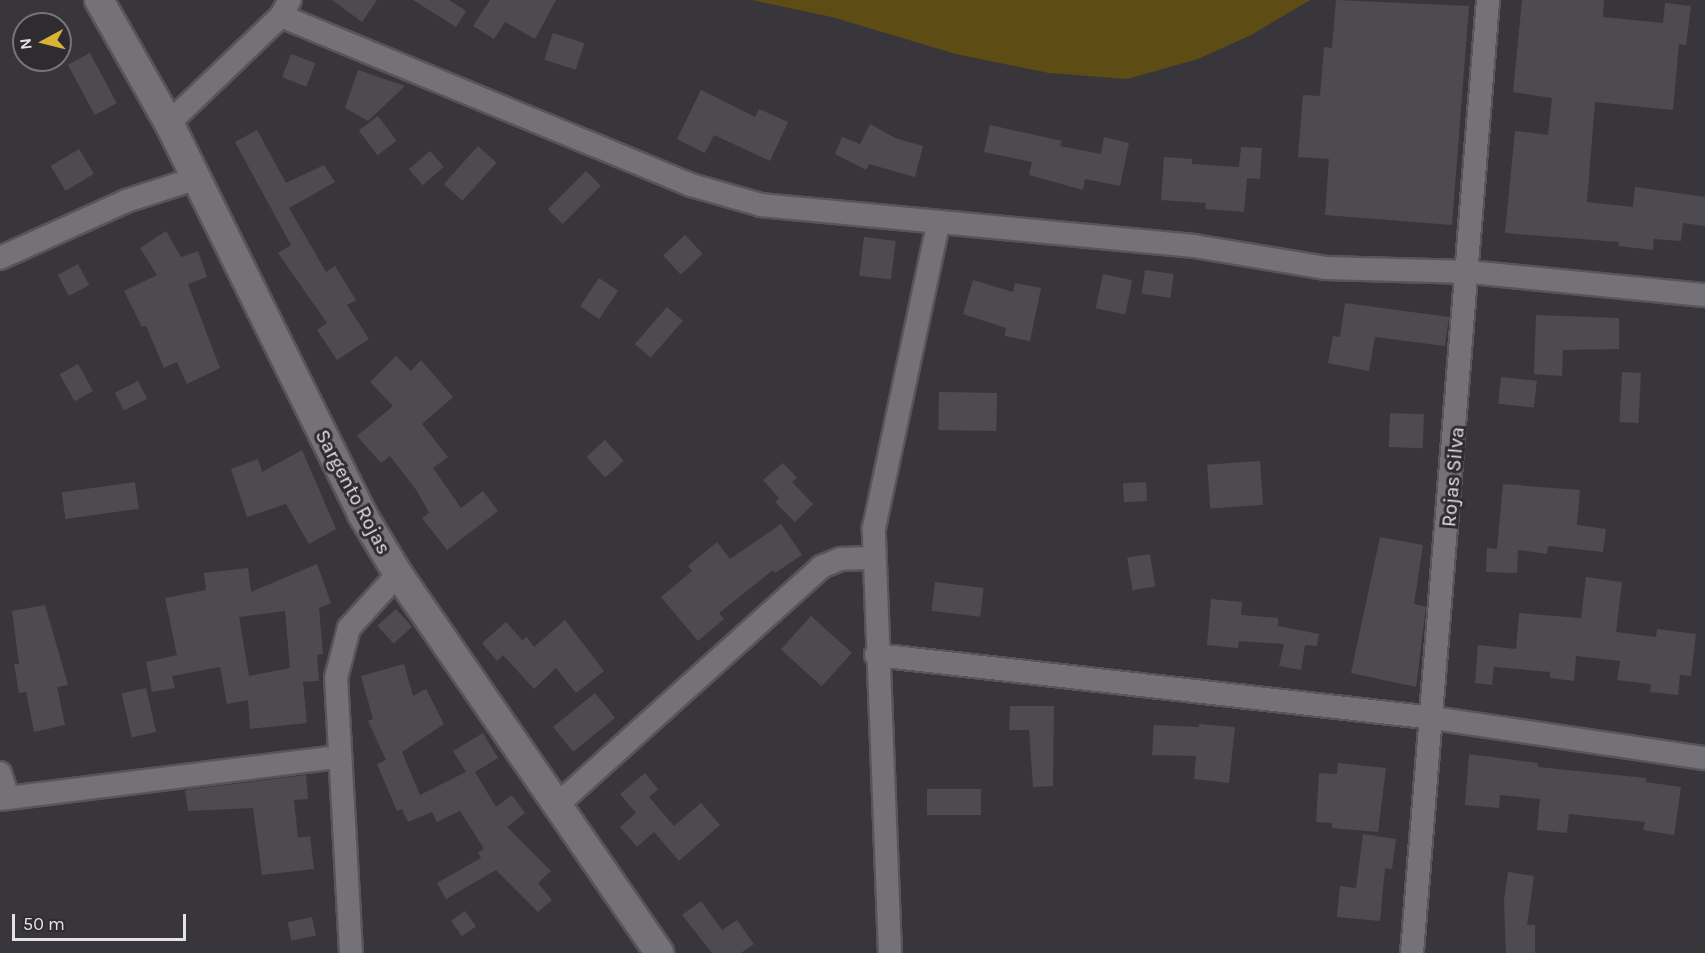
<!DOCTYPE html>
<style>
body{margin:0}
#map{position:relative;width:1705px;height:953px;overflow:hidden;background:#39363b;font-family:Karla,sans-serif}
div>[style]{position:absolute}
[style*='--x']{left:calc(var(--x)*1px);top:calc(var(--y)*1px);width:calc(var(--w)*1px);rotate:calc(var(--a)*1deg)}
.green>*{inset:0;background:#5d4d14}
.building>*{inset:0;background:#4d4b50;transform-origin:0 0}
.roads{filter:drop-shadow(2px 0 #575559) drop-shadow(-2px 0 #575559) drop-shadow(0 2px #575559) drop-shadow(0 -2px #575559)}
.minor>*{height:22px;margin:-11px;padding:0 11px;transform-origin:11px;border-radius:11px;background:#747177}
.tertiary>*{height:28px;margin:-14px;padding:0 14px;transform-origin:14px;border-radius:14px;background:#747177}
span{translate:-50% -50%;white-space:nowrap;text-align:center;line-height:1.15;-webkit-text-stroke:6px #2f2c31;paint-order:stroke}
.street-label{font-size:20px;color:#e3e2e5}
.north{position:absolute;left:12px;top:12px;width:60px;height:60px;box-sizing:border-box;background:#2f2c31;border:2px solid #777579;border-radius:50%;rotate:263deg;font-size:16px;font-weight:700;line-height:24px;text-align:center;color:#e3e2e5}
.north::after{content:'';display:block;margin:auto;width:21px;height:27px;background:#d7b434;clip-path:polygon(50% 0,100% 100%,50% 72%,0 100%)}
.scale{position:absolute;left:12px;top:914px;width:174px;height:27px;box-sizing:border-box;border:3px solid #e3e2e5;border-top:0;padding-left:8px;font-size:18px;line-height:21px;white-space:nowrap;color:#e3e2e5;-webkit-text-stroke:4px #2f2c31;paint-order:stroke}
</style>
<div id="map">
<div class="green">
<i style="clip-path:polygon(752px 0,1310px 0,1251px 35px,1198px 59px,1127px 79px,1049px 73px,956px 54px,832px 17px)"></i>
</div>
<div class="building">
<i style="clip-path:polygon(332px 0,377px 0,362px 22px)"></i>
<i style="clip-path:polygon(413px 0,449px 0,466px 11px,456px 27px)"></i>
<i style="clip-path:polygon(490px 0,556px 0,535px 39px,505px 22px,494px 39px,473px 26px)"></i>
<i style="clip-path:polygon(1336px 0,1469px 6px,1452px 225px,1325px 215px,1329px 159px,1298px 157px,1303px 95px,1320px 96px,1324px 47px,1332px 48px)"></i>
<i style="clip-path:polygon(1522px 0,1604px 0,1603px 17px,1663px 23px,1665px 3px,1691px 6px,1686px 45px,1679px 44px,1673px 110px,1595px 102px,1587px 202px,1633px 207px,1635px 187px,1705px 197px,1705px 226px,1683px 223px,1681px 241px,1654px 239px,1653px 250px,1618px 246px,1619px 242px,1505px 233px,1515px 131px,1548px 135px,1552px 98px,1513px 92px)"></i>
<i style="left:553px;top:33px;width:33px;height:28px;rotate:18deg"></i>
<i style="left:90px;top:53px;width:57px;height:25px;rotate:62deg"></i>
<i style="left:291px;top:54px;width:26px;height:25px;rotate:21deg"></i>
<i style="clip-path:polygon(358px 70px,405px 86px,368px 121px,345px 108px)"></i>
<i style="clip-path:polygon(701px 90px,755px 117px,759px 109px,788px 122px,770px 161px,714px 135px,705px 153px,677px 139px)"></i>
<i style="left:378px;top:116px;width:31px;height:24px;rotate:53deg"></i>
<i style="clip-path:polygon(870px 124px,895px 138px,923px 146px,915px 177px,869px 164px,866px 170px,835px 154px,842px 137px,860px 144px)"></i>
<i style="clip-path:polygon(990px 125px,1062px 141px,1060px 146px,1101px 154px,1104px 137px,1129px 143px,1120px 186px,1085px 179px,1083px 190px,1029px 175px,1032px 162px,984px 152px)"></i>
<i style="clip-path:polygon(257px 130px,286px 183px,324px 165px,335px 182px,289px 208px,326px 272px,335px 266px,356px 300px,347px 305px,369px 339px,337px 360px,317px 330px,327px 323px,278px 253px,291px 245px,235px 142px)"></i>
<i style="left:478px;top:146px;width:25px;height:51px;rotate:42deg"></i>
<i style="clip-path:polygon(1241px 147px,1262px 148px,1260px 179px,1247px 178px,1244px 212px,1205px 209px,1206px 203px,1161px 200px,1164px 157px,1192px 159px,1192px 164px,1239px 167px)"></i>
<i style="left:79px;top:149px;width:29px;height:33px;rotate:59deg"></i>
<i style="left:430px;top:151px;width:21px;height:28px;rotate:49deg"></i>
<i style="left:586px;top:171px;width:21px;height:54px;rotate:45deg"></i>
<i style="clip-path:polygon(166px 231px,181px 257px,198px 251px,207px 277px,188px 284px,220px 368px,187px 384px,177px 362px,164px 368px,146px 326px,142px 327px,124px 291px,157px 275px,140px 248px)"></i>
<i style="left:685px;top:235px;width:26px;height:30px;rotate:47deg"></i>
<i style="left:864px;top:237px;width:32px;height:39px;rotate:7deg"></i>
<i style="left:78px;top:264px;width:24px;height:23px;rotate:62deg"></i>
<i style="left:1145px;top:270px;width:29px;height:24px;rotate:8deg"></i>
<i style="left:1103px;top:274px;width:30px;height:35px;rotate:12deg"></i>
<i style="left:599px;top:278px;width:23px;height:34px;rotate:34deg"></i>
<i style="clip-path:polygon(973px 280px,1013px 292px,1015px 283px,1041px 288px,1030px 341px,1005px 336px,1006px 328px,963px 314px)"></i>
<i style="clip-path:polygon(1345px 303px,1449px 317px,1445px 346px,1375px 337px,1369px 371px,1328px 363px,1333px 336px,1340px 337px)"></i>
<i style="left:667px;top:307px;width:21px;height:49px;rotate:41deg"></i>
<i style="clip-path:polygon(1536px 315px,1619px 318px,1619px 349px,1563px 350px,1562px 376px,1534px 374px)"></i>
<i style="clip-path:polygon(396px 356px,411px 371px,421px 360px,453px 397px,422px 424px,448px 457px,433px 468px,461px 508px,483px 491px,498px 511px,447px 550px,422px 518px,429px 513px,417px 491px,390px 456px,381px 463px,357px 436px,393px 406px,370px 382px)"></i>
<i style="left:78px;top:364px;width:31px;height:21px;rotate:61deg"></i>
<i style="left:1622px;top:372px;width:19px;height:50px;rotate:3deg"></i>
<i style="left:1501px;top:377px;width:36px;height:27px;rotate:6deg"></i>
<i style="left:138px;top:381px;width:20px;height:26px;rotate:63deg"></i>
<i style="left:939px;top:392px;width:58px;height:38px;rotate:1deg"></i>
<i style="left:1390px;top:413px;width:34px;height:34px;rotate:2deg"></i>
<i style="left:605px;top:440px;width:28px;height:25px;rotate:48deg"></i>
<i style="clip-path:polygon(302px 450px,336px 529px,309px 544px,286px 504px,247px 517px,231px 469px,258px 459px,262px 472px)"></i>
<i style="left:1260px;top:461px;width:44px;height:53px;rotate:86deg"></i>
<i style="clip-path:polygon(783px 463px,797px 478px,792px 482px,813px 504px,795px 522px,775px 502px,779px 498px,763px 480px)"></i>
<i style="left:135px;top:482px;width:27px;height:74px;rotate:82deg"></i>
<i style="left:1146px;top:482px;width:19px;height:23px;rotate:87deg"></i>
<i style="clip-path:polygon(1503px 484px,1580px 490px,1577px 525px,1606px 529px,1603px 552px,1548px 546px,1547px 554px,1518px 550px,1517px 573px,1486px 572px,1487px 548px,1497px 549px)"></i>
<i style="clip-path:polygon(781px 524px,802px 555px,775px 573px,773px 570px,719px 613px,724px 619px,698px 641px,661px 597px,692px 571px,688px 566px,717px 542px,730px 559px)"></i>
<i style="clip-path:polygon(1380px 537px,1423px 545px,1414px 604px,1426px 607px,1416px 687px,1351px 673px)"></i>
<i style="left:1150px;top:554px;width:33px;height:23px;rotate:81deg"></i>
<i style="clip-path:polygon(evenodd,317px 564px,331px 603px,319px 608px,323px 654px,317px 655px,319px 681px,303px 682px,307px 723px,250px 729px,248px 700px,227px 704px,220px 667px,172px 676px,175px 688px,152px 692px,146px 662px,177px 655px,165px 598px,206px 590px,204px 573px,248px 568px,251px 592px,317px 564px,285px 611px,290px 668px,249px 676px,239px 617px,285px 611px)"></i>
<i style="clip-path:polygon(1586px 577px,1622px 582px,1616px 632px,1656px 637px,1657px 629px,1696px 634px,1691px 676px,1680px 675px,1678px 695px,1650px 692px,1651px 684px,1617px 680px,1620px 661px,1576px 656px,1574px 681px,1550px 678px,1550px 672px,1494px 667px,1492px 685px,1475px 683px,1478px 645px,1516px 649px,1519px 613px,1581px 618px)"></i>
<i style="left:935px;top:582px;width:49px;height:29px;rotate:7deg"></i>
<i style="clip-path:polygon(1211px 599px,1242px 602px,1241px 615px,1278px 618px,1278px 626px,1319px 634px,1317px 646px,1305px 645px,1301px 670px,1279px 666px,1284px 644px,1239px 641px,1238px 648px,1207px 645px)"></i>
<i style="clip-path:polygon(45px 605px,68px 685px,57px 687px,65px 725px,34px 732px,26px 692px,19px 693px,14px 664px,19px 664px,12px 611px)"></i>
<i style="left:396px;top:609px;width:24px;height:25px;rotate:48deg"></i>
<i style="left:811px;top:616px;width:55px;height:45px;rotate:42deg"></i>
<i style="clip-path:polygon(565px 620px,604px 671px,576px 693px,556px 668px,534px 689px,503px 655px,497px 661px,482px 643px,506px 622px,522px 640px,527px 637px,534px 647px)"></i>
<i style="clip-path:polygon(404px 664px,413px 696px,426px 689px,444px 724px,402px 752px,420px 795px,466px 772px,453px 751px,483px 733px,498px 758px,475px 772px,496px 807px,512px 795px,525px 813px,507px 827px,551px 871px,538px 883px,552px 900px,538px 912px,496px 870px,446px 899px,437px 883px,481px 858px,478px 852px,484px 849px,460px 811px,437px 822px,432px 812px,408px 822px,402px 809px,397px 811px,377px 764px,386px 760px,368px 721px,373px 719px,361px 676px)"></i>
<i style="left:146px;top:688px;width:45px;height:25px;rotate:77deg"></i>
<i style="left:595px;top:693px;width:32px;height:54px;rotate:51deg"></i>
<i style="clip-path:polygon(1010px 706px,1054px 706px,1053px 786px,1033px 787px,1029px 730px,1009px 730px)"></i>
<i style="clip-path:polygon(1199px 724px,1235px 727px,1229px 783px,1194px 779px,1196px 756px,1152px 755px,1154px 725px,1199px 727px)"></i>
<i style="clip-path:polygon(1469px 754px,1538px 763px,1538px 767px,1646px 778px,1646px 782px,1681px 787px,1674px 835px,1643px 830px,1645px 822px,1569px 814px,1567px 833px,1537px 830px,1540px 799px,1500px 795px,1499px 808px,1465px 805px)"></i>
<i style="clip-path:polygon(1338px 763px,1386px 768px,1378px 832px,1332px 828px,1332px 823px,1316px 822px,1319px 773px,1337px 774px)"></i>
<i style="clip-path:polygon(645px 773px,658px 789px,649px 797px,674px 826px,701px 803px,720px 825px,679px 861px,654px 832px,637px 847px,620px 827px,636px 813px,620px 794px)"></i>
<i style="clip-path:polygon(306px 775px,308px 799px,294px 800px,298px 838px,310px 836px,314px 869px,262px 875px,253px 808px,188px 811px,185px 790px)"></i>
<i style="left:927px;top:789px;width:54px;height:26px"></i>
<i style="clip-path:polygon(1363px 834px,1396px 839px,1392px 869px,1385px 868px,1380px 921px,1337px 917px,1340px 886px,1356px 888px)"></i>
<i style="clip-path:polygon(1508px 872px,1534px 876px,1527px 925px,1535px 925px,1535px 953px,1506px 953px,1504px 900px)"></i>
<i style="clip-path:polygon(701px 901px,722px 930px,737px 920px,754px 944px,741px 953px,712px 953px,682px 915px)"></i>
<i style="left:465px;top:911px;width:19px;height:17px;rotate:55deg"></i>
<i style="left:312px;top:917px;width:19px;height:25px;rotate:78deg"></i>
</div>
<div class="roads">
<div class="minor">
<i style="--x:281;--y:16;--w:443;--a:22.4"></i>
<i style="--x:691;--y:185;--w:73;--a:15.9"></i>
<i style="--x:761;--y:205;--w:435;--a:5.4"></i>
<i style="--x:1194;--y:246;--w:133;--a:9.5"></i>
<i style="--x:1325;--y:268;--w:144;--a:1.6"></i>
<i style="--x:1469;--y:272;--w:237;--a:5.6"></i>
<i style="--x:169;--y:123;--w:155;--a:-43.7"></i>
<i style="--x:281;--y:16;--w:18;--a:-61"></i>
<i style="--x:0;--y:258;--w:138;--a:-24.3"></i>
<i style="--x:126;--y:201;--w:75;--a:-17.9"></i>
<i style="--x:876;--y:655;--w:561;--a:6.45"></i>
<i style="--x:1433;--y:718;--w:275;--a:8.4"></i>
<i style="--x:0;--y:773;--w:26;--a:72"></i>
<i style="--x:0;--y:799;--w:341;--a:-7.1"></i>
<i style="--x:557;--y:805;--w:355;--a:-42"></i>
<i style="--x:821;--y:567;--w:22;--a:-22"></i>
<i style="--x:841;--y:559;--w:33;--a:-2"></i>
<i style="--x:351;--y:953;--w:275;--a:-93.1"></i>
<i style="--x:336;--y:678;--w:52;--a:-75.4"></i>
<i style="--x:349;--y:628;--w:73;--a:-47.8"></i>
<i style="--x:890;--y:953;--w:425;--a:-92.2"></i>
<i style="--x:874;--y:528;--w:310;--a:-78.1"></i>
<i style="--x:1412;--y:953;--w:956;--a:-85.44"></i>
</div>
<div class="tertiary">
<i style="--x:99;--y:0;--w:142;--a:60.4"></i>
<i style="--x:169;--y:123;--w:436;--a:63.7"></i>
<i style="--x:362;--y:514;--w:70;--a:59"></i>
<i style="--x:398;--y:574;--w:460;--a:55.4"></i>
</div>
</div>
<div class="street-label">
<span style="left:1453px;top:477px;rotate:-85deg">Rojas Silva</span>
<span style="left:353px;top:492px;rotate:62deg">Sargento Rojas</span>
</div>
<div class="north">N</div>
<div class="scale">50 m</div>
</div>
